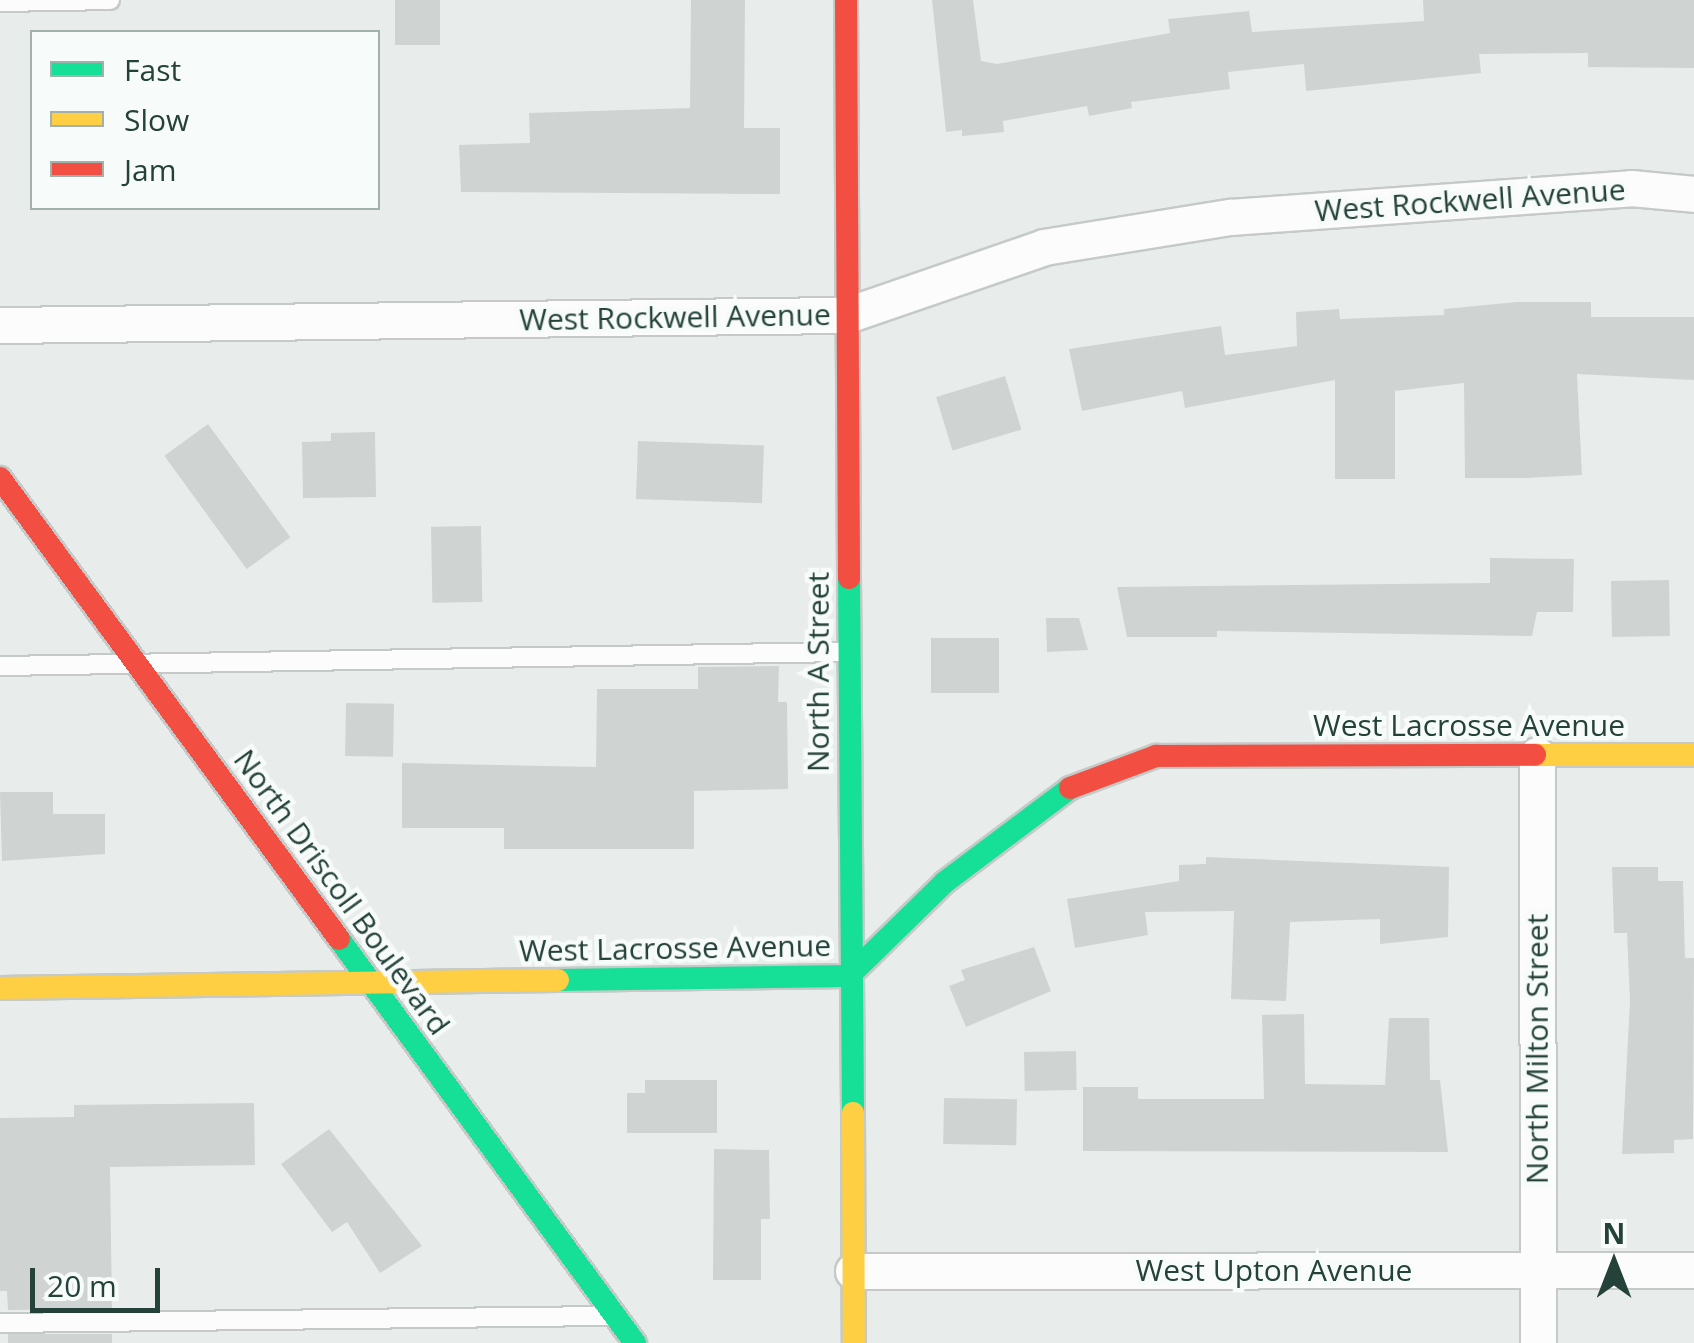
<!DOCTYPE html>
<style>
body{margin:0}
#map{position:relative;width:1694px;height:1343px;overflow:hidden;background:#e8edeb;font-family:"Open Sans",sans-serif}
div>[style]{position:absolute}
[style*='--x']{left:calc(var(--x)*1px);top:calc(var(--y)*1px);width:calc(var(--w)*1px);rotate:calc(var(--a)*1deg)}
.building>*{inset:0;background:#cfd4d2;transform-origin:0 0}
.roads{filter:drop-shadow(2px 0 #c5cac8) drop-shadow(-2px 0 #c5cac8) drop-shadow(0 2px #c5cac8) drop-shadow(0 -2px #c5cac8)}
.lane>*{height:18px;margin:-9px;padding:0 9px;transform-origin:9px;border-radius:9px;background:#fcfcfc}
.street>*{height:35px;margin:-17.5px;padding:0 17.5px;transform-origin:17.5px;border-radius:17.5px;background:#fcfcfc}
.fast>*{height:22px;margin:-11px;padding:0 11px;transform-origin:11px;border-radius:11px;background:#16e098}
.slow>*{height:22px;margin:-11px;padding:0 11px;transform-origin:11px;border-radius:11px;background:#ffcf43}
.jam>*{height:22px;margin:-11px;padding:0 11px;transform-origin:11px;border-radius:11px;background:#f24e42}
span{translate:-50% -50%;white-space:nowrap;text-align:center;line-height:1.15;-webkit-text-stroke:9px #f7fbf9;paint-order:stroke}
.street-label{font-size:30px;color:#24423a}
.legend{position:absolute;left:30px;top:30px;width:350px;height:180px;box-sizing:border-box;background:#f7fbf9;border:2px solid #a3b1ad;margin:0;padding:12px 18px;list-style:none;font-size:30px;color:#24423a}
.legend li{display:flex;align-items:center;gap:20px;height:50px}
.legend b{width:50px;border:2px solid #a3b1ad}
.north{position:absolute;left:1564px;top:1213px;width:100px;height:100px;-webkit-text-stroke:8px #f7fbf9;paint-order:stroke;rotate:0deg;font-size:28px;font-weight:700;line-height:40px;text-align:center;color:#24423a}
.north::after{content:'';display:block;margin:auto;width:35px;height:45px;background:#24423a;clip-path:polygon(50% 0,100% 100%,50% 72%,0 100%)}
.scale{position:absolute;left:30px;top:1268px;width:130px;height:45px;box-sizing:border-box;border:5px solid #24423a;border-top:0;padding-left:12px;font-size:30px;line-height:35px;white-space:nowrap;color:#24423a;-webkit-text-stroke:8px #f7fbf9;paint-order:stroke}
</style>
<div id="map">
<div class="building">
<i style="left:395px;top:0;width:45px;height:45px"></i>
<i style="clip-path:polygon(691px 0,745px 0,744px 128px,780px 128px,780px 194px,461px 192px,459px 145px,530px 143px,529px 113px,690px 108px)"></i>
<i style="clip-path:polygon(932px 0,973px 0,981px 61px,997px 64px,1170px 33px,1168px 19px,1249px 11px,1252px 32px,1424px 21px,1423px 0,1694px 0,1694px 68px,1588px 67px,1588px 53px,1479px 54px,1481px 73px,1306px 91px,1304px 64px,1228px 72px,1230px 89px,1131px 102px,1132px 108px,1089px 116px,1087px 106px,1003px 121px,1004px 132px,962px 136px,962px 130px,946px 132px)"></i>
<i style="clip-path:polygon(1517px 302px,1591px 302px,1591px 317px,1694px 317px,1694px 380px,1577px 374px,1582px 475px,1526px 478px,1465px 478px,1464px 383px,1395px 391px,1395px 479px,1335px 479px,1335px 380px,1185px 408px,1182px 391px,1082px 411px,1069px 349px,1221px 326px,1225px 355px,1297px 346px,1296px 312px,1339px 309px,1340px 319px,1444px 315px,1444px 309px)"></i>
<i style="left:1005px;top:376px;width:56px;height:72px;rotate:73deg"></i>
<i style="left:208px;top:424px;width:140px;height:54px;rotate:54deg"></i>
<i style="clip-path:polygon(375px 432px,376px 497px,303px 498px,302px 442px,331px 441px,331px 433px)"></i>
<i style="left:638px;top:441px;width:126px;height:58px;rotate:2deg"></i>
<i style="left:481px;top:526px;width:76px;height:50px;rotate:89deg"></i>
<i style="clip-path:polygon(1490px 558px,1574px 559px,1573px 612px,1537px 612px,1532px 636px,1217px 631px,1217px 637px,1127px 637px,1117px 587px,1490px 583px)"></i>
<i style="left:1669px;top:580px;width:56px;height:58px;rotate:89deg"></i>
<i style="clip-path:polygon(1046px 618px,1079px 618px,1088px 650px,1047px 652px)"></i>
<i style="left:931px;top:638px;width:68px;height:55px"></i>
<i style="clip-path:polygon(779px 666px,778px 702px,787px 702px,788px 789px,694px 791px,694px 849px,504px 849px,504px 828px,402px 828px,402px 763px,596px 767px,597px 689px,698px 689px,698px 667px)"></i>
<i style="left:346px;top:703px;width:48px;height:53px;rotate:1deg"></i>
<i style="clip-path:polygon(0 792px,53px 792px,53px 814px,105px 814px,105px 854px,2px 861px)"></i>
<i style="clip-path:polygon(1206px 857px,1449px 867px,1448px 937px,1380px 944px,1380px 919px,1290px 922px,1286px 1001px,1231px 999px,1234px 911px,1145px 912px,1148px 935px,1075px 948px,1067px 899px,1179px 881px,1179px 865px,1206px 864px)"></i>
<i style="clip-path:polygon(1612px 867px,1658px 867px,1658px 881px,1683px 881px,1685px 958px,1694px 958px,1693px 1139px,1674px 1140px,1674px 1153px,1622px 1154px,1630px 1001px,1627px 933px,1614px 933px)"></i>
<i style="clip-path:polygon(1034px 947px,1051px 991px,966px 1027px,949px 986px,965px 980px,961px 970px)"></i>
<i style="clip-path:polygon(1304px 1014px,1305px 1084px,1385px 1085px,1389px 1018px,1429px 1018px,1430px 1080px,1440px 1080px,1448px 1152px,1083px 1151px,1083px 1087px,1138px 1087px,1138px 1099px,1264px 1099px,1262px 1015px)"></i>
<i style="left:1076px;top:1051px;width:39px;height:52px;rotate:89deg"></i>
<i style="clip-path:polygon(645px 1080px,717px 1080px,717px 1133px,627px 1133px,627px 1093px,645px 1093px)"></i>
<i style="left:944px;top:1098px;width:73px;height:46px;rotate:1deg"></i>
<i style="clip-path:polygon(254px 1103px,255px 1165px,110px 1167px,112px 1309px,8px 1310px,7px 1291px,0 1291px,0 1118px,74px 1117px,74px 1105px)"></i>
<i style="clip-path:polygon(329px 1129px,422px 1246px,380px 1273px,347px 1222px,332px 1232px,281px 1164px)"></i>
<i style="clip-path:polygon(714px 1149px,769px 1150px,770px 1219px,761px 1219px,761px 1280px,713px 1280px)"></i>
<i style="left:112px;top:1334px;width:9px;height:104px;rotate:90deg"></i>
</div>
<div class="roads">
<div class="lane">
<i style="--x:0;--y:2;--w:110;--a:-1"></i>
<i style="--x:0;--y:666;--w:847;--a:-0.95"></i>
<i style="--x:0;--y:1323;--w:609;--a:-0.66"></i>
</div>
<div class="street">
<i style="--x:0;--y:325;--w:847;--a:-0.68"></i>
<i style="--x:847;--y:315;--w:208;--a:-19"></i>
<i style="--x:1044;--y:247;--w:188;--a:-9.2"></i>
<i style="--x:1230;--y:217;--w:402;--a:-4.1"></i>
<i style="--x:1631;--y:188;--w:63;--a:5.4"></i>
<i style="--x:1537;--y:755;--w:588;--a:89.9"></i>
<i style="--x:853;--y:1271;--w:841;--a:-0.07"></i>
</div>
<div class="fast">
<i style="--x:849;--y:578;--w:535;--a:89.57"></i>
<i style="--x:339;--y:939;--w:501;--a:53.77"></i>
<i style="--x:558;--y:980;--w:291;--a:-0.8"></i>
<i style="--x:849;--y:976;--w:134;--a:-44.4"></i>
<i style="--x:945;--y:882;--w:156;--a:-36.9"></i>
</div>
<div class="slow">
<i style="--x:1535;--y:755;--w:159;--a:0"></i>
<i style="--x:0;--y:988;--w:558;--a:-0.82"></i>
<i style="--x:853;--y:1113;--w:230;--a:89.8"></i>
</div>
<div class="jam">
<i style="--x:846;--y:0;--w:578;--a:89.7"></i>
<i style="--x:0;--y:478;--w:572;--a:53.67"></i>
<i style="--x:1070;--y:788;--w:92;--a:-20.4"></i>
<i style="--x:1156;--y:756;--w:379;--a:-0.2"></i>
</div>
</div>
<div class="street-label">
<span style="left:1470px;top:200px;rotate:-4deg">West Rockwell Avenue</span>
<span style="left:675px;top:317px;rotate:-1deg">West Rockwell Avenue</span>
<span style="left:818px;top:672px;rotate:-90deg">North A Street</span>
<span style="left:1469px;top:725px">West Lacrosse Avenue</span>
<span style="left:342px;top:892px;rotate:54deg">North Driscoll Boulevard</span>
<span style="left:675px;top:948px;rotate:-1deg">West Lacrosse Avenue</span>
<span style="left:1537px;top:1049px;rotate:-90deg">North Milton Street</span>
<span style="left:1274px;top:1270px">West Upton Avenue</span>
</div>
<ul class="legend">
<li><b style="height:12px;background:#16e098"></b>Fast</li>
<li><b style="height:12px;background:#ffcf43"></b>Slow</li>
<li><b style="height:12px;background:#f24e42"></b>Jam</li>
</ul>
<div class="north">N</div>
<div class="scale">20 m</div>
</div>
